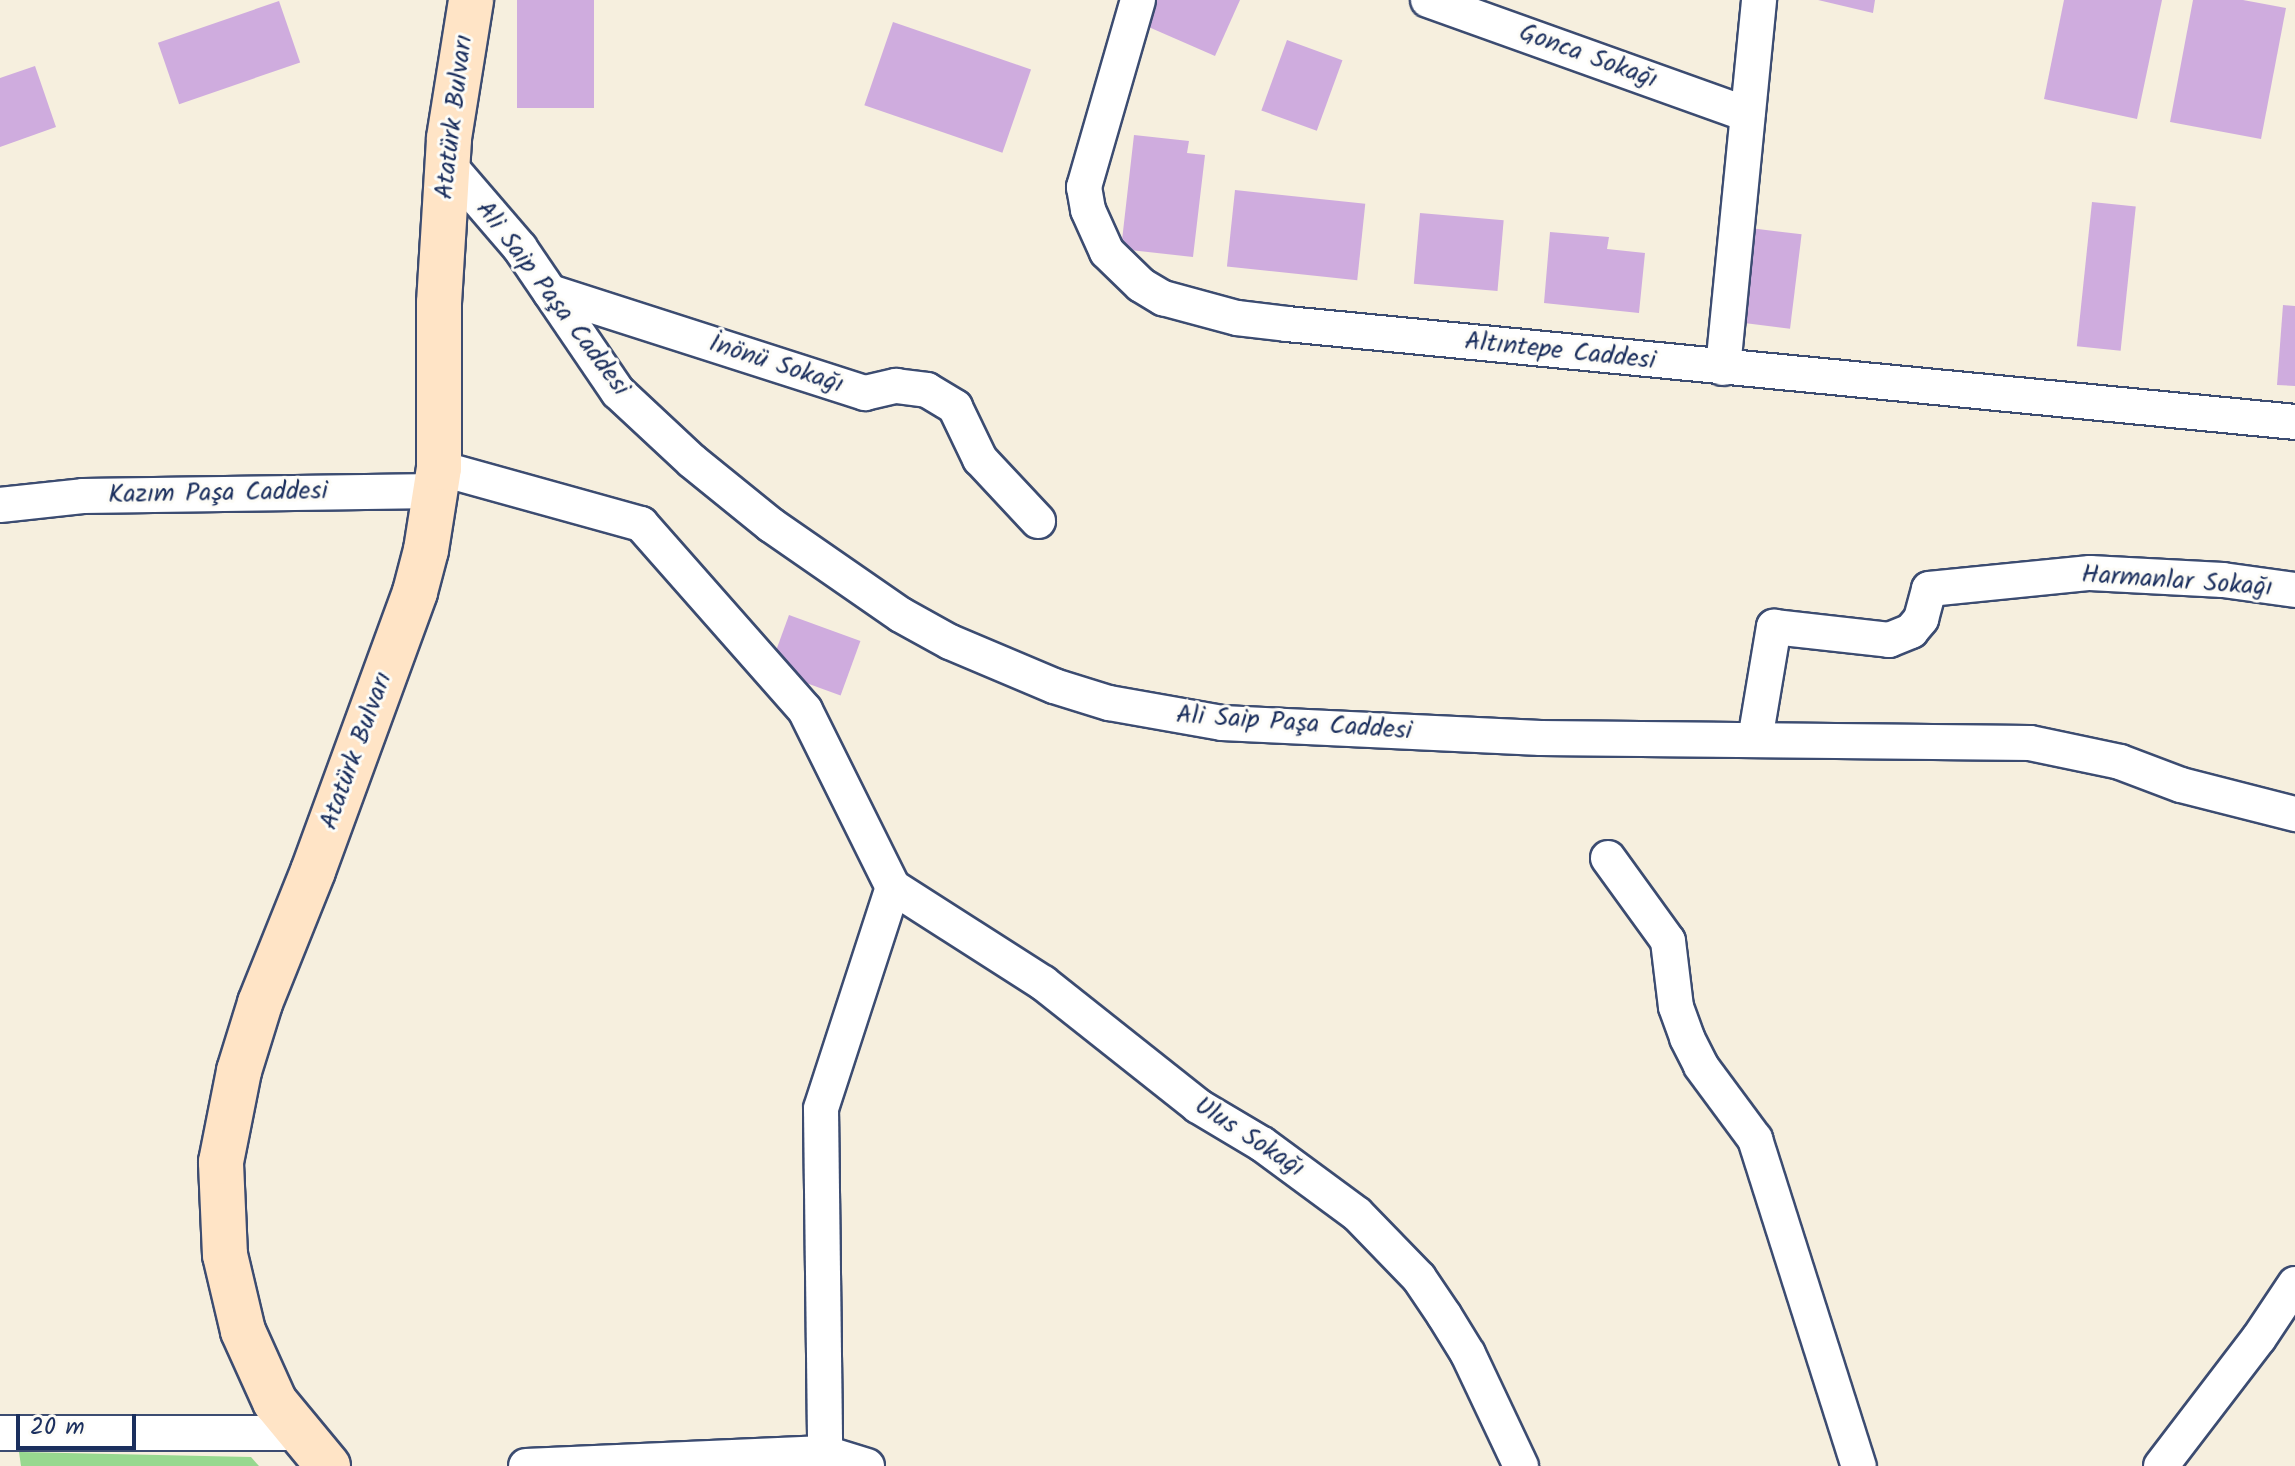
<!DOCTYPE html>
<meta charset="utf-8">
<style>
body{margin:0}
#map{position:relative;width:2295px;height:1466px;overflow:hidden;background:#f6efde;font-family:Kalam,sans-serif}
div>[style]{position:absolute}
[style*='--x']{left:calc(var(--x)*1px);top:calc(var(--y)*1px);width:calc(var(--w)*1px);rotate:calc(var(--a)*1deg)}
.green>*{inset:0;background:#97d88f}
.building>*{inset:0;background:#cfacde;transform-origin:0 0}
.roads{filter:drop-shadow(2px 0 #3c4c71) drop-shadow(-2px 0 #3c4c71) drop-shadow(0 2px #3c4c71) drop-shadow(0 -2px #3c4c71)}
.street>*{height:34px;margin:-17px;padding:0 17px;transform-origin:17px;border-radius:17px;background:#fff}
.secondary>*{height:44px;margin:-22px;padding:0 22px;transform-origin:22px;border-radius:22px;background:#ffe4c6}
span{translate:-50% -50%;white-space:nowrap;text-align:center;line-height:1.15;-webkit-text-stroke:6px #fdfcf7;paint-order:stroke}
.street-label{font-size:26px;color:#1b2f5e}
.scale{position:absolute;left:16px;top:1414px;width:120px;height:36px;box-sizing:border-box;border:4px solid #1b2f5e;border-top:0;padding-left:10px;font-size:24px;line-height:28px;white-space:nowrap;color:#1b2f5e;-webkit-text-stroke:6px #fdfcf7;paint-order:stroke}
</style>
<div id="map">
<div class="green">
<i style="clip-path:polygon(19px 1452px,251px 1457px,259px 1466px,21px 1466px)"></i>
</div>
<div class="building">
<i style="left:517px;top:0;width:77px;height:108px"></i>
<i style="clip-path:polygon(1155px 0,1240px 0,1215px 56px,1144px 25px)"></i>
<i style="clip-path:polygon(1818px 0,1875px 0,1873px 13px)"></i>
<i style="clip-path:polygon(2064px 0,2162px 0,2137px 119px,2044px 99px)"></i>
<i style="clip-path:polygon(2193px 0,2243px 0,2286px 8px,2261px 139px,2170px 122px)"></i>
<i style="left:279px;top:1px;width:65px;height:128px;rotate:71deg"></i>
<i style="left:893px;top:22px;width:146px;height:88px;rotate:19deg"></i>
<i style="left:1287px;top:40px;width:59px;height:75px;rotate:20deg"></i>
<i style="clip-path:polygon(35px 66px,56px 127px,0 147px,0 78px)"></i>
<i style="clip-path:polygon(1134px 135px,1189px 141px,1187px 153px,1205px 155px,1193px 257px,1121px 249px)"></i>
<i style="left:1235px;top:190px;width:131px;height:77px;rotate:6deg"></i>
<i style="left:2092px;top:202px;width:44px;height:145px;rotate:6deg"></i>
<i style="left:1420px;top:213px;width:84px;height:71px;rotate:5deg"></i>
<i style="left:1750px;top:228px;width:52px;height:95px;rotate:7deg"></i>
<i style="clip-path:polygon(1550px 232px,1609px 237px,1607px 249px,1645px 253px,1639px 313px,1544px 303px)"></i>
<i style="clip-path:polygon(2283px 305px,2295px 306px,2295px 386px,2277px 385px)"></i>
<i style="left:789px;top:615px;width:76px;height:58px;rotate:20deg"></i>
</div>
<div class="roads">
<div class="street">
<i style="--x:1138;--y:0;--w:195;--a:106.1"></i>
<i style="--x:1084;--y:187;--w:23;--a:80"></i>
<i style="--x:1088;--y:210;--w:46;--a:65.7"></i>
<i style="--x:1107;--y:252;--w:47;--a:44.1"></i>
<i style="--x:1141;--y:285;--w:26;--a:31"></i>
<i style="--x:1163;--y:298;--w:77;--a:15.1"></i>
<i style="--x:1237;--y:318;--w:50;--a:6.8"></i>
<i style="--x:1287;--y:324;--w:1013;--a:5.55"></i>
<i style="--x:1428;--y:0;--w:339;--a:19.7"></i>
<i style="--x:447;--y:163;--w:112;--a:49.3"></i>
<i style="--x:520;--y:248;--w:174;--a:55.8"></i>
<i style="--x:618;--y:392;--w:101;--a:43"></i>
<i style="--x:692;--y:461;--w:102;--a:39"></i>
<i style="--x:771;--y:525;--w:158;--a:34.7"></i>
<i style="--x:901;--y:615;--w:56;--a:28.9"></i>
<i style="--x:950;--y:642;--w:113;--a:22.9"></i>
<i style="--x:1054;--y:686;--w:58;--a:17.2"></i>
<i style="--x:1109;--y:703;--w:115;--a:10"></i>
<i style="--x:1222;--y:723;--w:319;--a:2.7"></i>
<i style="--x:1541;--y:738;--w:489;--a:0.6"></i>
<i style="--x:2030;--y:743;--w:92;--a:11.9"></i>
<i style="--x:2120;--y:762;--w:65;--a:20.7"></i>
<i style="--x:2181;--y:785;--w:118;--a:14.3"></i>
<i style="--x:550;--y:292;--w:331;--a:17.8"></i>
<i style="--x:865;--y:393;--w:32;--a:-13"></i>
<i style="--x:896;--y:386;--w:31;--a:7"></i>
<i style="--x:927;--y:390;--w:33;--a:31"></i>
<i style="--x:955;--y:407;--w:58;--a:64.3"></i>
<i style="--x:980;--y:459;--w:85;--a:46.9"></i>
<i style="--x:1723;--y:368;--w:370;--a:-84.4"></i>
<i style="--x:439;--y:468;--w:210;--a:15.5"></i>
<i style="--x:641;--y:524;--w:248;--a:48.6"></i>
<i style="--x:805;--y:710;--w:198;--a:63.6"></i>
<i style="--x:893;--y:887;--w:233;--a:108"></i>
<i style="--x:821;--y:1109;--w:344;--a:89.3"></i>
<i style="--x:0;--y:505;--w:83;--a:-6.2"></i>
<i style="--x:83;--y:496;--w:353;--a:-0.8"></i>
<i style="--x:1755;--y:740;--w:115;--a:-80.5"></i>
<i style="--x:1774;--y:627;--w:116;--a:6.4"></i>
<i style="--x:1889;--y:640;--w:24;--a:-22"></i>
<i style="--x:1911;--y:631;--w:16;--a:-50"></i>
<i style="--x:1921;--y:619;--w:31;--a:-75"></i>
<i style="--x:1929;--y:589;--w:162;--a:-5.7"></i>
<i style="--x:2090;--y:573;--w:133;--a:3"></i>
<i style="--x:2223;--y:580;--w:73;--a:7.9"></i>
<i style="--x:1608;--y:858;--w:102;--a:54.1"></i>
<i style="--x:1668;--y:941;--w:66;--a:83.1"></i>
<i style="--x:1676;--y:1007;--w:33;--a:70"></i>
<i style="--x:1687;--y:1038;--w:31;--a:63"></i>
<i style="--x:1701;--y:1066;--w:91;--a:53.5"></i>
<i style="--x:1755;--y:1139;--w:343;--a:72.4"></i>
<i style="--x:893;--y:887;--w:178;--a:32.6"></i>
<i style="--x:1043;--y:983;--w:198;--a:38.4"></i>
<i style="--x:1198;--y:1106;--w:74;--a:30.7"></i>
<i style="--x:1262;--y:1144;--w:118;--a:36.4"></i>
<i style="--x:1357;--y:1214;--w:89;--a:45.9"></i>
<i style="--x:1419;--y:1278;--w:45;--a:56"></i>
<i style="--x:1444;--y:1315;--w:46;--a:58.4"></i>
<i style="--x:1468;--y:1354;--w:124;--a:64.7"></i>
<i style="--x:0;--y:1433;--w:301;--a:0"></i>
<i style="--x:526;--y:1466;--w:299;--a:-2.5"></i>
<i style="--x:825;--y:1453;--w:44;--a:17.2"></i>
<i style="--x:2161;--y:1466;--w:161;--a:-52.6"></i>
<i style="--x:2259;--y:1338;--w:65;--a:-56.3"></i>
</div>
<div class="secondary">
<i style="--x:328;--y:1466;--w:83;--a:-129.6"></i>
<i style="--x:275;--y:1402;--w:78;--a:-114.3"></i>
<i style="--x:243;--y:1331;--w:78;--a:-103.3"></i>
<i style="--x:225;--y:1255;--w:93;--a:-92.5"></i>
<i style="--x:221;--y:1162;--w:93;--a:-78.8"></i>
<i style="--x:239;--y:1071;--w:71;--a:-72.8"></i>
<i style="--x:260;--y:1003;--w:142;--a:-68.1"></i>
<i style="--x:313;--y:871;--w:297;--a:-69.9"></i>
<i style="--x:415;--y:592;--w:43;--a:-75.3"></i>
<i style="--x:426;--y:550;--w:83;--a:-81"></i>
<i style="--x:439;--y:468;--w:165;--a:-90"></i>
<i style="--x:439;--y:303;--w:165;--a:-86.5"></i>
<i style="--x:449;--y:138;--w:140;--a:-80.9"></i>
</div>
</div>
<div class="street-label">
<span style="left:1588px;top:57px;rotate:20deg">Gonca Sokağı</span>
<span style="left:455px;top:117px;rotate:-83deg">Atatürk Bulvarı</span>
<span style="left:552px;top:299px;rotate:53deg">Ali Saip Paşa Caddesi</span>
<span style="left:1560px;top:352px;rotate:6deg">Altıntepe Caddesi</span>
<span style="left:776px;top:365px;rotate:18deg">İnönü Sokağı</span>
<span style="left:218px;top:494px;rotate:-1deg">Kazım Paşa Caddesi</span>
<span style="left:2177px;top:582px;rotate:4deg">Harmanlar Sokağı</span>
<span style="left:1294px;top:724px;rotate:4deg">Ali Saip Paşa Caddesi</span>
<span style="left:357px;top:751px;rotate:-70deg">Atatürk Bulvarı</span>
<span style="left:1249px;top:1138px;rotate:33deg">Ulus Sokağı</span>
</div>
<div class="scale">20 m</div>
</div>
